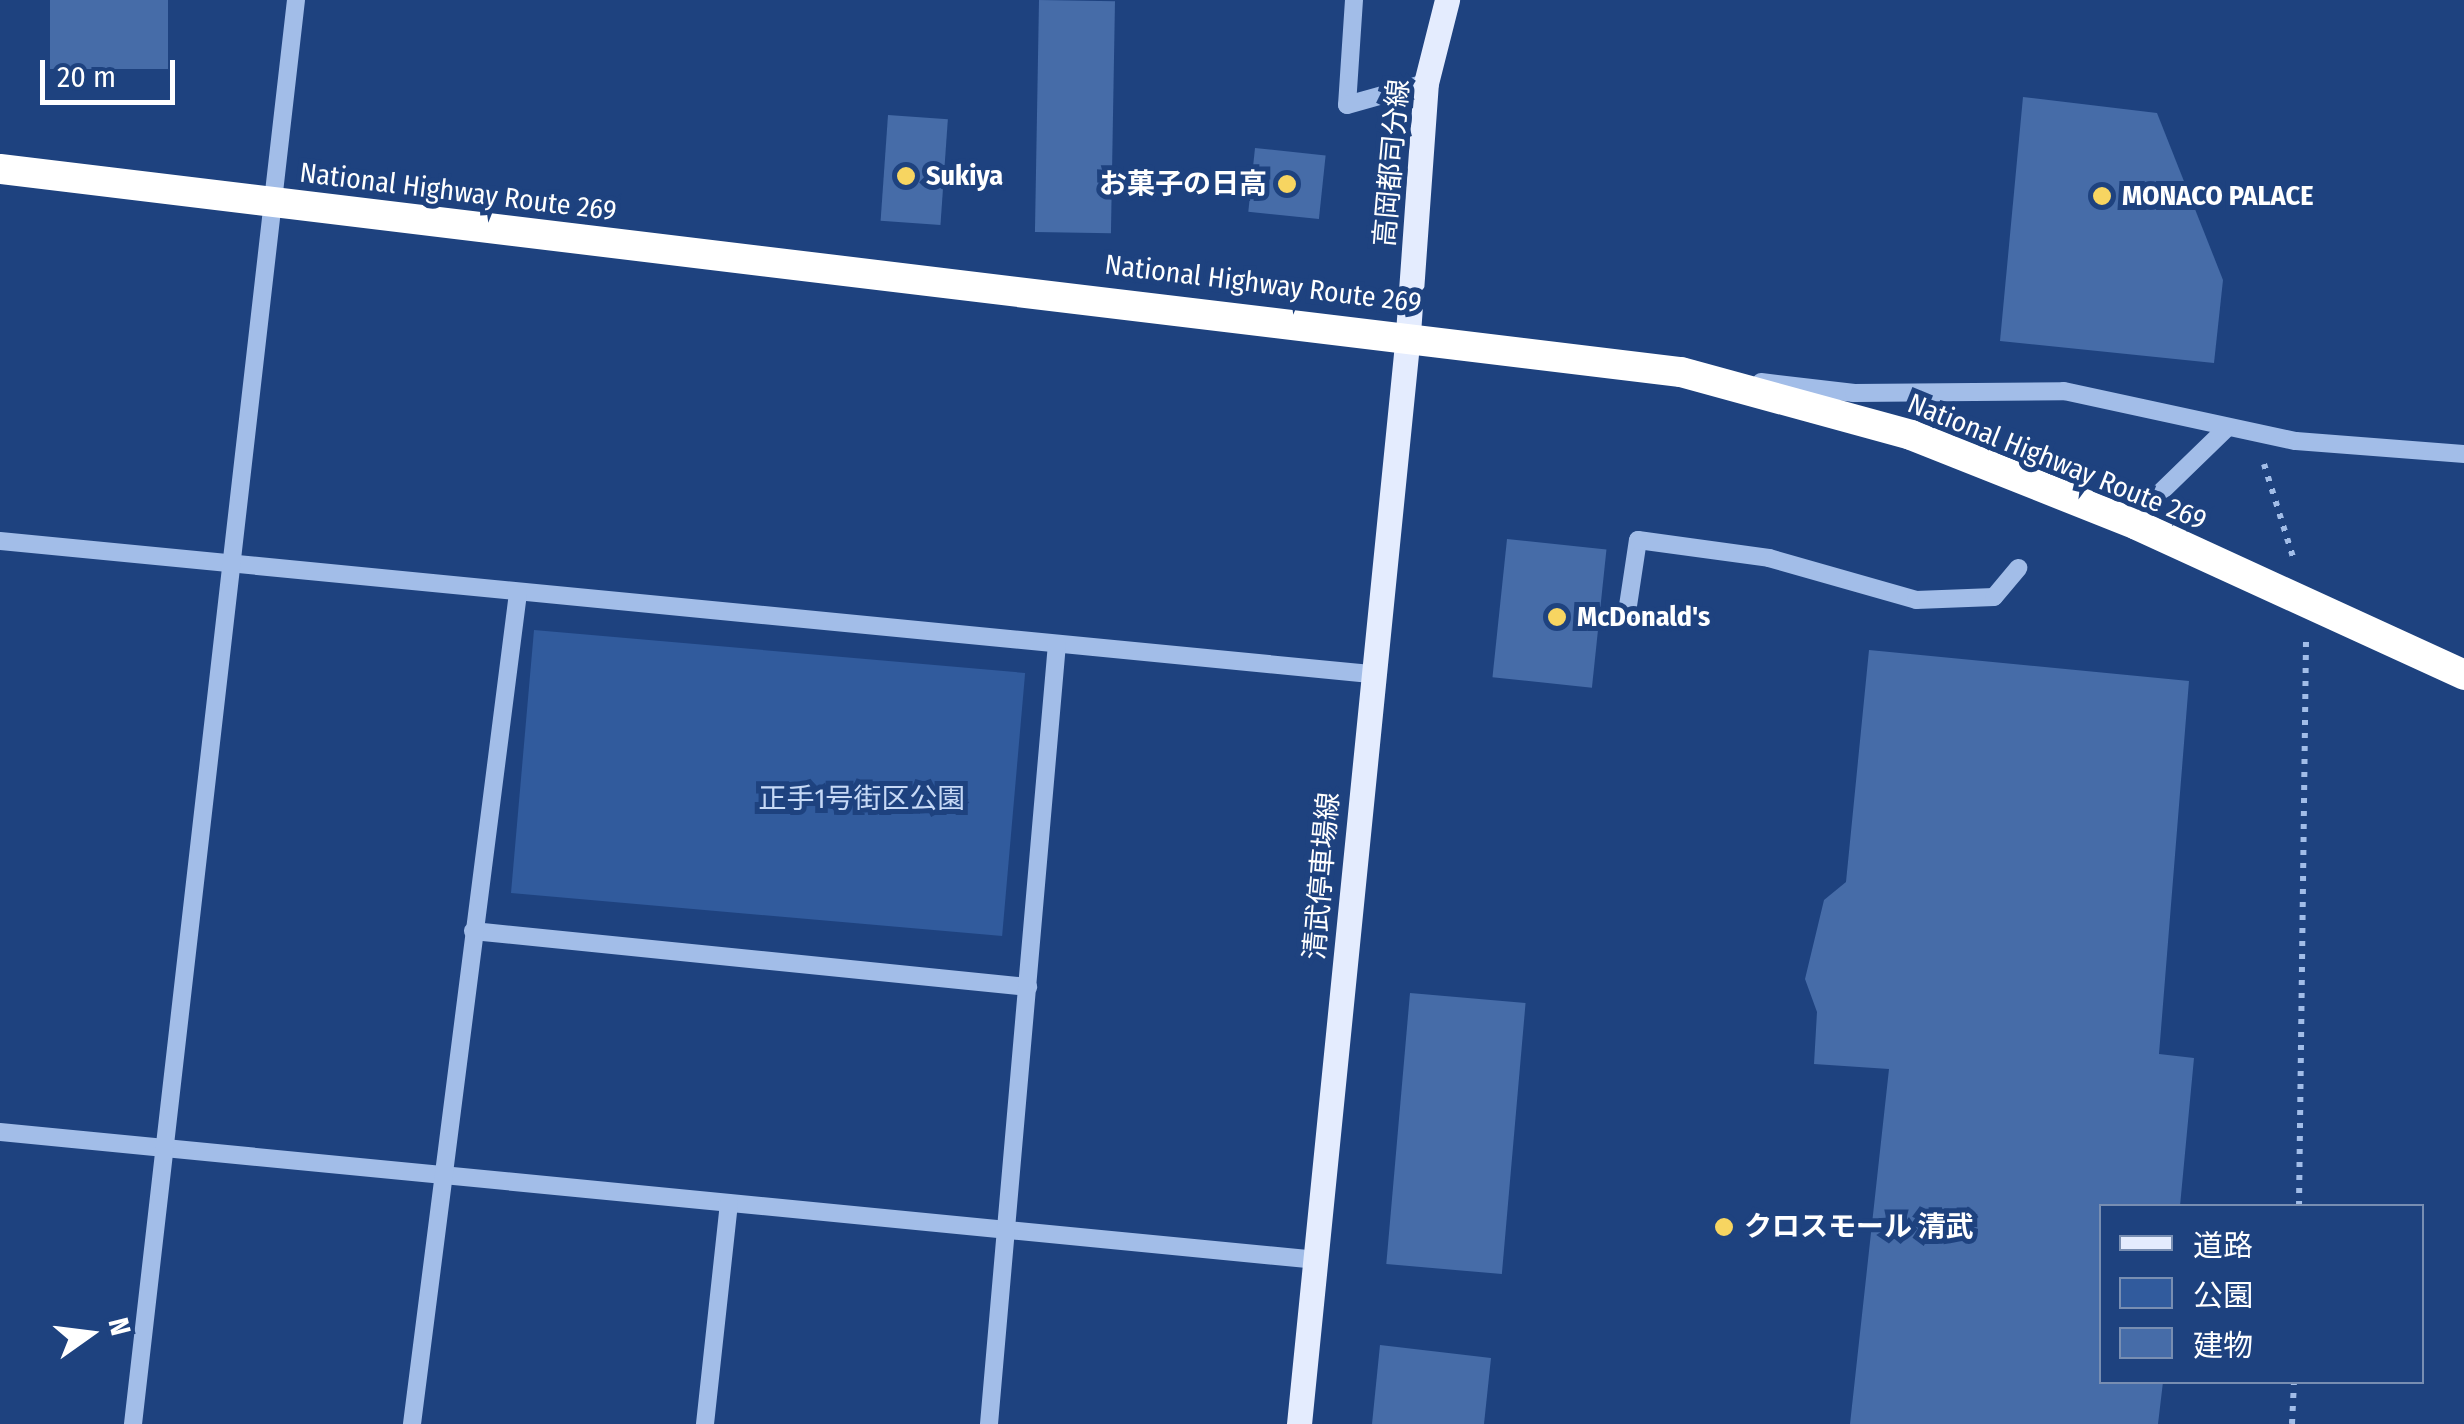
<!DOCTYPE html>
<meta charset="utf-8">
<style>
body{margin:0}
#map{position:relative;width:2464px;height:1424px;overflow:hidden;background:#1e427f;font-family:"Fira Sans Condensed","Noto Sans JP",sans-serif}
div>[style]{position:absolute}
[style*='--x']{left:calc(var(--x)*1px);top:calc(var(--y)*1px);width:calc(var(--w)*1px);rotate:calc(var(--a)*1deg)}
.green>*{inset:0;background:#315b9d;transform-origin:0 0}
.building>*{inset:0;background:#466ca8;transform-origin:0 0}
.path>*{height:6px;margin-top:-3px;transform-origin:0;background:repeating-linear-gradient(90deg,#a2bde8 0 5px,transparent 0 13px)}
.minor>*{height:18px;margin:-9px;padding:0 9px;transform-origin:9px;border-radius:9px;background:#a2bde8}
.major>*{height:25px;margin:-12.5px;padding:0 12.5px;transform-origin:12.5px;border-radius:12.5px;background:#e4ecfe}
.highway>*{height:30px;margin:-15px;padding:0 15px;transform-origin:15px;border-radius:15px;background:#fff}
.dots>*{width:28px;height:28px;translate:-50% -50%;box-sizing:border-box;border:5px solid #1e427f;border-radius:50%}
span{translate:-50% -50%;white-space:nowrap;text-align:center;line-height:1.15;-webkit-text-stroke:10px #1e427f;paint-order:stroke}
.street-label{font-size:28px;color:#fff}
.poi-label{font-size:28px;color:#fff;font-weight:700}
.left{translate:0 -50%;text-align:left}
.right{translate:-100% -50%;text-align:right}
.park-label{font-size:28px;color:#c6d9f6}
.legend{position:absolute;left:2099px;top:1204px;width:325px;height:180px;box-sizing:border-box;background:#1e427f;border:2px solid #788eb2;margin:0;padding:12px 18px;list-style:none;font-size:30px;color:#fff}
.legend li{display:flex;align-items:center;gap:20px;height:50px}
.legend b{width:50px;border:2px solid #788eb2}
.north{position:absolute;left:40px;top:1284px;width:100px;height:100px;-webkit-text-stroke:8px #1e427f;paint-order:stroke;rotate:76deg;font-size:28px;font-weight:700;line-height:40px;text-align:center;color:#fff}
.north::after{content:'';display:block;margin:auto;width:35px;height:45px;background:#fff;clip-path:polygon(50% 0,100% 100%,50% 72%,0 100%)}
.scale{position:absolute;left:40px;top:60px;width:135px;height:45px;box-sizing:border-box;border:5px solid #fff;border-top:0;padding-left:12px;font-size:30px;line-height:35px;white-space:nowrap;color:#fff;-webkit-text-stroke:8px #1e427f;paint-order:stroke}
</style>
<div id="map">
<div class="green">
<i style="left:534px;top:630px;width:493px;height:264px;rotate:5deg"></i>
</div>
<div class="building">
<i style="left:50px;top:0;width:118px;height:69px"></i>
<i style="left:1039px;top:0;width:76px;height:232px;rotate:1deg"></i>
<i style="clip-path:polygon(2023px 97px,2157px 113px,2223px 280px,2214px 363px,2000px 341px)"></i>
<i style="left:888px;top:115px;width:60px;height:106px;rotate:4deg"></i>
<i style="left:1255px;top:148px;width:71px;height:64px;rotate:6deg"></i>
<i style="left:1507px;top:539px;width:100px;height:139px;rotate:6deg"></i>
<i style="clip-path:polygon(1869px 650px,2189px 681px,2159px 1054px,2194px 1058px,2180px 1206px,2102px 1206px,2102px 1382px,2163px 1382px,2158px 1424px,1850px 1424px,1889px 1069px,1814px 1064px,1817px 1012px,1805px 979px,1824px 900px,1846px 882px)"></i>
<i style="left:1410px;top:993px;width:116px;height:272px;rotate:5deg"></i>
<i style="clip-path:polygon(1380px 1345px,1491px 1358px,1484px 1424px,1372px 1424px)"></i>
</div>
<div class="path">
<i style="--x:2264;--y:464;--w:97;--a:72.7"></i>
<i style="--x:2299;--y:1206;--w:564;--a:-89.29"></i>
<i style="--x:2292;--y:1424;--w:42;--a:-87.3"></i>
</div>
<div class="minor">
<i style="--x:1354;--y:0;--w:105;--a:93.8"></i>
<i style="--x:1347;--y:105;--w:82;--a:-15.6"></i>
<i style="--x:1761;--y:382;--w:94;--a:6.7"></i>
<i style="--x:1854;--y:393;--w:210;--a:-0.5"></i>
<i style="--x:2064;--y:391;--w:237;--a:12.2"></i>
<i style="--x:2296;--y:441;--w:169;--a:4.4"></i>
<i style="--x:2137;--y:525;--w:7;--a:-124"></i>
<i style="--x:2133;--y:519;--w:131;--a:-44.1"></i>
<i style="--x:0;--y:541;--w:1377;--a:5.54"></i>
<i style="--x:1626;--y:619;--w:80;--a:-81.4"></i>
<i style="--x:1638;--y:540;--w:132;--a:7.8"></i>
<i style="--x:1769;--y:558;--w:153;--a:15.9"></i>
<i style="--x:1916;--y:600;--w:78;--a:-2.2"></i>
<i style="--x:1994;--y:597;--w:38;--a:-50"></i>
<i style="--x:473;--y:931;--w:558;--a:5.76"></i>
<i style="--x:0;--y:1132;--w:1324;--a:5.55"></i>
<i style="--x:133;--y:1424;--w:1433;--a:-83.47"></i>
<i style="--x:412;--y:1424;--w:838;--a:-82.73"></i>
<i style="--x:705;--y:1424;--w:222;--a:-83.8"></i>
<i style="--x:989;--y:1424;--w:783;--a:-85.02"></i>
</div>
<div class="major">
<i style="--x:1299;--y:1424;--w:1096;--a:-84.29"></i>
<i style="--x:1408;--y:333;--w:251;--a:-85.9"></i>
<i style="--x:1426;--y:83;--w:86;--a:-75.8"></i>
</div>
<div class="highway">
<i style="--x:0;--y:169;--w:1693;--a:6.89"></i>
<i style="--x:1681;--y:372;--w:238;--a:15.3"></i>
<i style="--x:1911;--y:435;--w:243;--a:21.7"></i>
<i style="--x:2137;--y:525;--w:360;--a:24.6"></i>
</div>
<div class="dots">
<i style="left:906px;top:176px;background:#f7d561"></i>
<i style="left:1287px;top:184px;background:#f7d561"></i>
<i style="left:2102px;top:196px;background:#f7d561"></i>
<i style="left:1557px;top:617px;background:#f7d561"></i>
<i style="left:1724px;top:1227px;background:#f7d561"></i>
</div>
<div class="street-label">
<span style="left:1392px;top:163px;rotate:-85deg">高岡都司分線</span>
<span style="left:458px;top:192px;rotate:7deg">National Highway Route 269</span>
<span style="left:1263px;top:284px;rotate:7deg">National Highway Route 269</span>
<span style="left:2057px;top:462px;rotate:22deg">National Highway Route 269</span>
<span style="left:1322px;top:876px;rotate:-85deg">清武停車場線</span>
</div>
<div class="poi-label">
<span class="left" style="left:926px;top:176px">Sukiya</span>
<span class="right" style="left:1267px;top:184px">お菓子の日高</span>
<span class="left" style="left:2122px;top:196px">MONACO PALACE</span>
<span class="left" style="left:1577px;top:617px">McDonald's</span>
<span class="left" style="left:1744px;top:1227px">クロスモール 清武</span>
</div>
<div class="park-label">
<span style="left:862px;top:799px">正手1号街区公園</span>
</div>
<ul class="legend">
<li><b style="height:12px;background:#e4ecfe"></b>道路</li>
<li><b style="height:28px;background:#315b9d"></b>公園</li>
<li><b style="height:28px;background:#466ca8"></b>建物</li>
</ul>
<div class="north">N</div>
<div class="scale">20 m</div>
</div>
